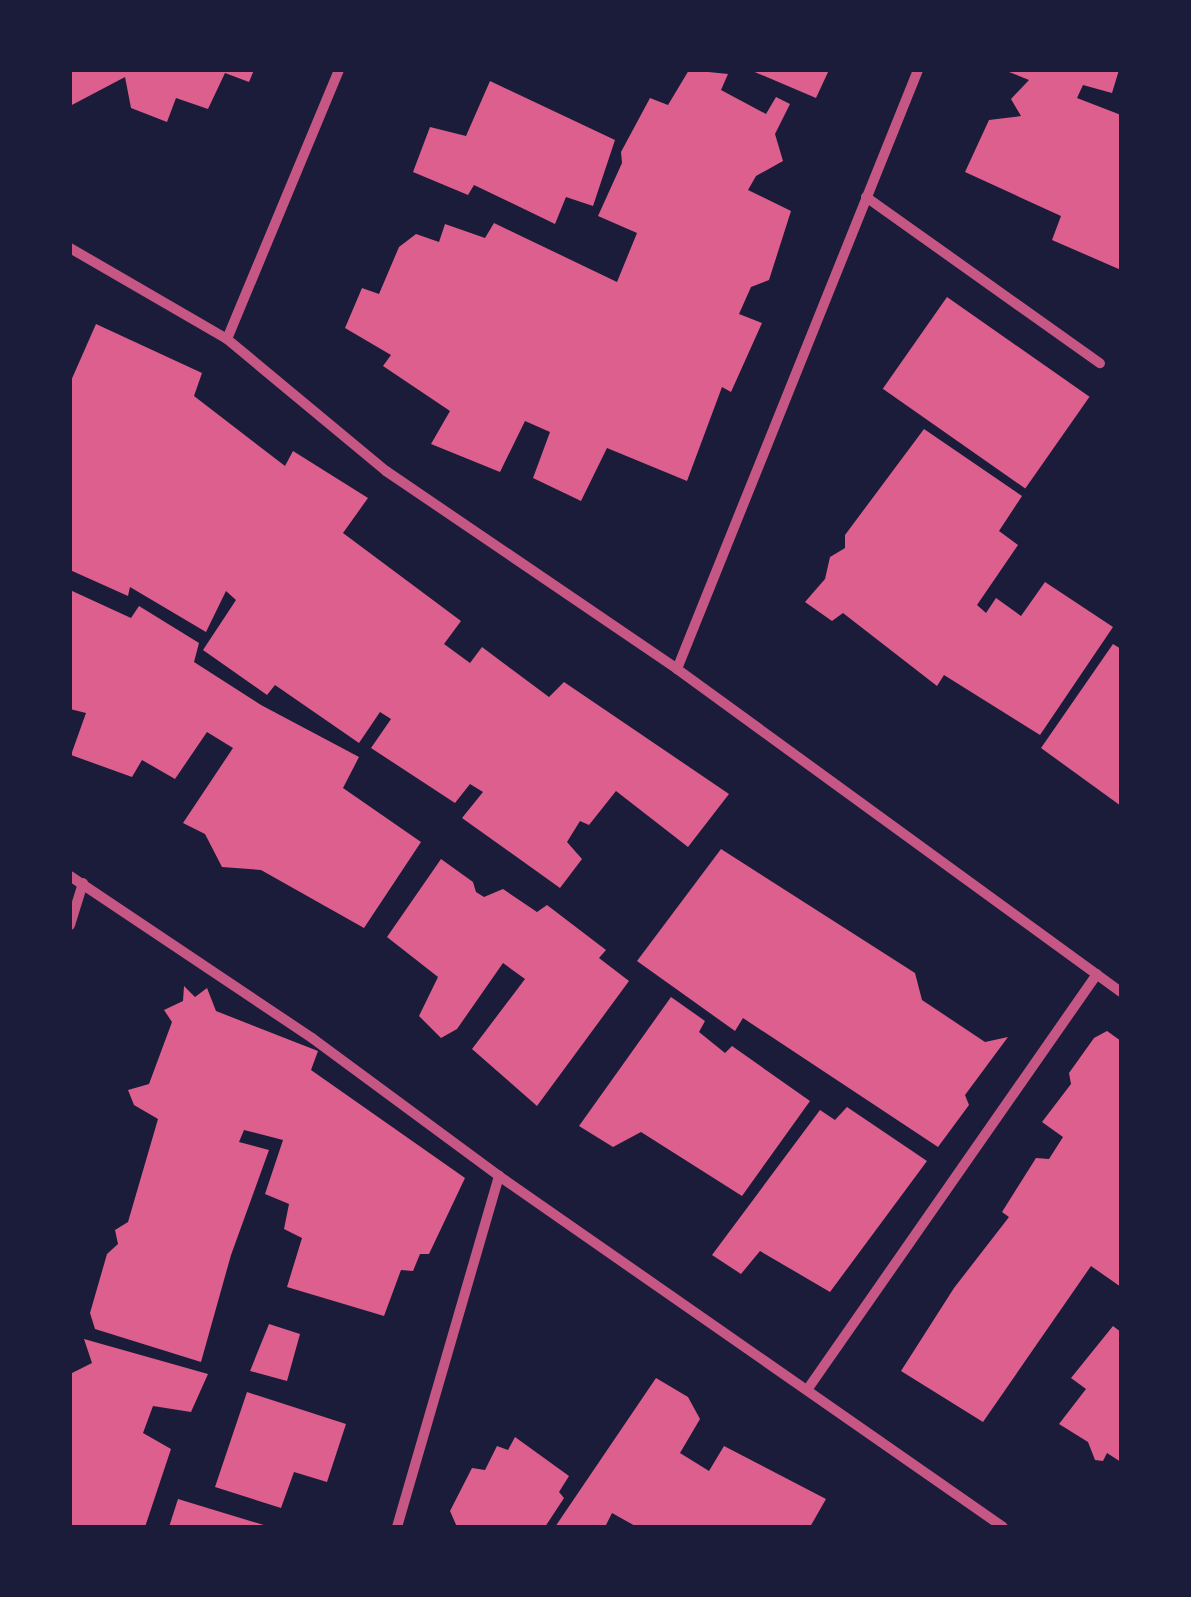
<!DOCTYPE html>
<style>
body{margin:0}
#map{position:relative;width:1191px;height:1597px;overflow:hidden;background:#1b1b3a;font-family:Lora,serif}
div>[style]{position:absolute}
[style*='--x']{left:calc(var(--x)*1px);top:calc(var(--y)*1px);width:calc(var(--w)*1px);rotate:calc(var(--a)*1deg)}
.building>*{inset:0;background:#dd5f8e;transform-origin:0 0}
.minor>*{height:10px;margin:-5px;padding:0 5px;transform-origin:5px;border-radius:5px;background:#c65784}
span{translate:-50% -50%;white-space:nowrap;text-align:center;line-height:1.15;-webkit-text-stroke:10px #1b1b3a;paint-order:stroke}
.frame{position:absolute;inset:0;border:72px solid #1b1b3a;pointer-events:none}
</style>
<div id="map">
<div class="building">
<i style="clip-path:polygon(70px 70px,254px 70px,249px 82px,225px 73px,208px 109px,176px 98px,167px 122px,131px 108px,125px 77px,70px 106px)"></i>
<i style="clip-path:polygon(689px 70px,728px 74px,721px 90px,766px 114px,776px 97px,790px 104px,775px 134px,783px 161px,756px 176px,748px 190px,791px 211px,769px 280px,751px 287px,739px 314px,762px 323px,731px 392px,722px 387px,687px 481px,607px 448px,581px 501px,533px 478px,550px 432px,525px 421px,500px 472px,431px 444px,450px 411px,383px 366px,391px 355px,345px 328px,362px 288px,379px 294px,399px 247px,416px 234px,439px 242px,445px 224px,485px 238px,494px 223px,617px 282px,637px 233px,598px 216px,622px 163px,621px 152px,650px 98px,668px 105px)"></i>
<i style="clip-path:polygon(750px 70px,829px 70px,816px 98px)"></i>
<i style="clip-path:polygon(1004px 70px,1119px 70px,1112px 93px,1083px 85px,1077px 98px,1121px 115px,1121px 270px,1052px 240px,1061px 216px,965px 172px,989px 120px,1021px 116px,1011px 99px,1029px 80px)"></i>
<i style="clip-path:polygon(490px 81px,615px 140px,593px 206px,566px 197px,555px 224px,474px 185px,468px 195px,413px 172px,430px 127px,466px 136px)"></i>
<i style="left:947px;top:297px;width:174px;height:112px;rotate:35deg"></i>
<i style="clip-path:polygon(96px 324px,202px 373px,194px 396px,285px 466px,293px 451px,368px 498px,343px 533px,461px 621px,444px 644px,470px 663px,482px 647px,549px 697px,564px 682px,729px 794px,688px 847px,616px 791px,589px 825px,580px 821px,567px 842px,582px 859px,560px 888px,462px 818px,483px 792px,470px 784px,455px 803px,371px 748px,391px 719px,380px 712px,359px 743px,275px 685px,267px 695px,203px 650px,236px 600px,226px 591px,206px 632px,130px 587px,128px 596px,70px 570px,70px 383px)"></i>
<i style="clip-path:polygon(924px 429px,1022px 496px,999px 531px,1018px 545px,977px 605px,986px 613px,996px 598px,1021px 616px,1045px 582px,1113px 627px,1040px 735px,944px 675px,937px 686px,843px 613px,832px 621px,805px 602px,825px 579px,830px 557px,845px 548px,845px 535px)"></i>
<i style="clip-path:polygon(70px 590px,131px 618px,139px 606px,199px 643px,194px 662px,261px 705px,359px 757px,343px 788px,421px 842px,364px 928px,261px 870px,222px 867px,205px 834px,183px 823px,233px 748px,207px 732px,175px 779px,142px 760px,132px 777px,71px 755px,86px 713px,70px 709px)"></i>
<i style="clip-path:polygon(1113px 644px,1121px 649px,1121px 806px,1041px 748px)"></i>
<i style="clip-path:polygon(721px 849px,915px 973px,922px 1000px,985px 1042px,1008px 1037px,965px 1095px,969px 1105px,938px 1147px,743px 1018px,735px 1031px,637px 961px)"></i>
<i style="clip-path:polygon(441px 859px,473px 882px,476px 892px,484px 897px,503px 889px,537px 912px,547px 905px,606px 950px,599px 958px,629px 981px,537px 1106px,472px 1049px,525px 979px,503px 963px,457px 1029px,441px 1038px,419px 1016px,438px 977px,387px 937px)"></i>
<i style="clip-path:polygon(184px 986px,195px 997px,207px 988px,216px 1011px,318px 1051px,311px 1070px,465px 1178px,429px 1254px,420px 1254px,413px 1271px,401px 1270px,384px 1316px,287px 1287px,302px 1238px,284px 1229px,289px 1204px,265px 1194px,283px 1140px,244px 1130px,239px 1142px,269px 1150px,231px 1255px,201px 1362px,95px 1329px,90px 1313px,107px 1254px,118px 1244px,115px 1230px,128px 1222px,158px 1119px,134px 1105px,128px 1090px,149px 1084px,172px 1022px,164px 1010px,183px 1001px)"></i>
<i style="clip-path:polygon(671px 997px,705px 1021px,699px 1032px,725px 1053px,732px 1046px,810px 1101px,742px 1196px,641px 1132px,613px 1147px,579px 1126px)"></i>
<i style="clip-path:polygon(1107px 1031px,1121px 1041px,1121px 1287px,1091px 1266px,983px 1422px,901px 1371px,954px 1288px,1009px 1217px,1002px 1212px,1036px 1158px,1049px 1159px,1063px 1137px,1042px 1122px,1071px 1084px,1069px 1073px,1094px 1038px)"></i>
<i style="clip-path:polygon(847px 1107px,927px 1161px,830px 1292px,760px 1251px,741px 1274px,712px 1255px,820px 1110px,835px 1120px)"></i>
<i style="clip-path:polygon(269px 1324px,300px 1334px,287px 1381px,250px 1371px)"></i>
<i style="clip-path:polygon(1113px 1326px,1121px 1332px,1121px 1462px,1107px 1453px,1103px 1461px,1095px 1460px,1088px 1442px,1059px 1424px,1086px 1389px,1071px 1378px)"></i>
<i style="clip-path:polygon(84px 1339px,208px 1374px,191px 1412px,153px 1406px,143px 1433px,171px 1449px,145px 1527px,70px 1527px,70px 1374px,92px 1363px)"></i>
<i style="clip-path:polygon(656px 1378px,688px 1397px,700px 1419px,680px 1453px,709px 1471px,724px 1446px,826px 1499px,810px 1527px,637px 1527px,612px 1513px,605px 1527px,555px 1527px)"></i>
<i style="clip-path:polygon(247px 1392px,346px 1424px,327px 1482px,294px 1472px,281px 1508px,215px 1487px)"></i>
<i style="clip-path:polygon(515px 1437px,569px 1476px,559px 1492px,564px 1498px,545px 1527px,457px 1527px,450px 1511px,472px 1468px,485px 1470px,497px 1446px,508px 1450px)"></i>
<i style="clip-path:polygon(178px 1499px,267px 1526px,267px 1527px,169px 1527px)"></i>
</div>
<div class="minor">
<i style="--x:866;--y:197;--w:287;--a:35.4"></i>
<i style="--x:70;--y:248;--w:181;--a:30.1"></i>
<i style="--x:227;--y:339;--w:207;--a:39.7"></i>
<i style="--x:386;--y:471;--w:352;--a:34.2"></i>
<i style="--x:677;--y:669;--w:549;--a:36.04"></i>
<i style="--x:227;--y:339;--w:291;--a:-67.4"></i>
<i style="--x:677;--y:669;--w:646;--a:-68.08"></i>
<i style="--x:70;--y:876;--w:291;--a:33.8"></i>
<i style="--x:312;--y:1038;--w:232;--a:36.4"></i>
<i style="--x:499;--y:1176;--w:614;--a:34.85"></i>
<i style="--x:70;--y:925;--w:44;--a:-72.8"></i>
<i style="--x:807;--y:1390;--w:507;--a:-55.12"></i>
<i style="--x:397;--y:1527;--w:366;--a:-73.8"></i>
</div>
<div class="frame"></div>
</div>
